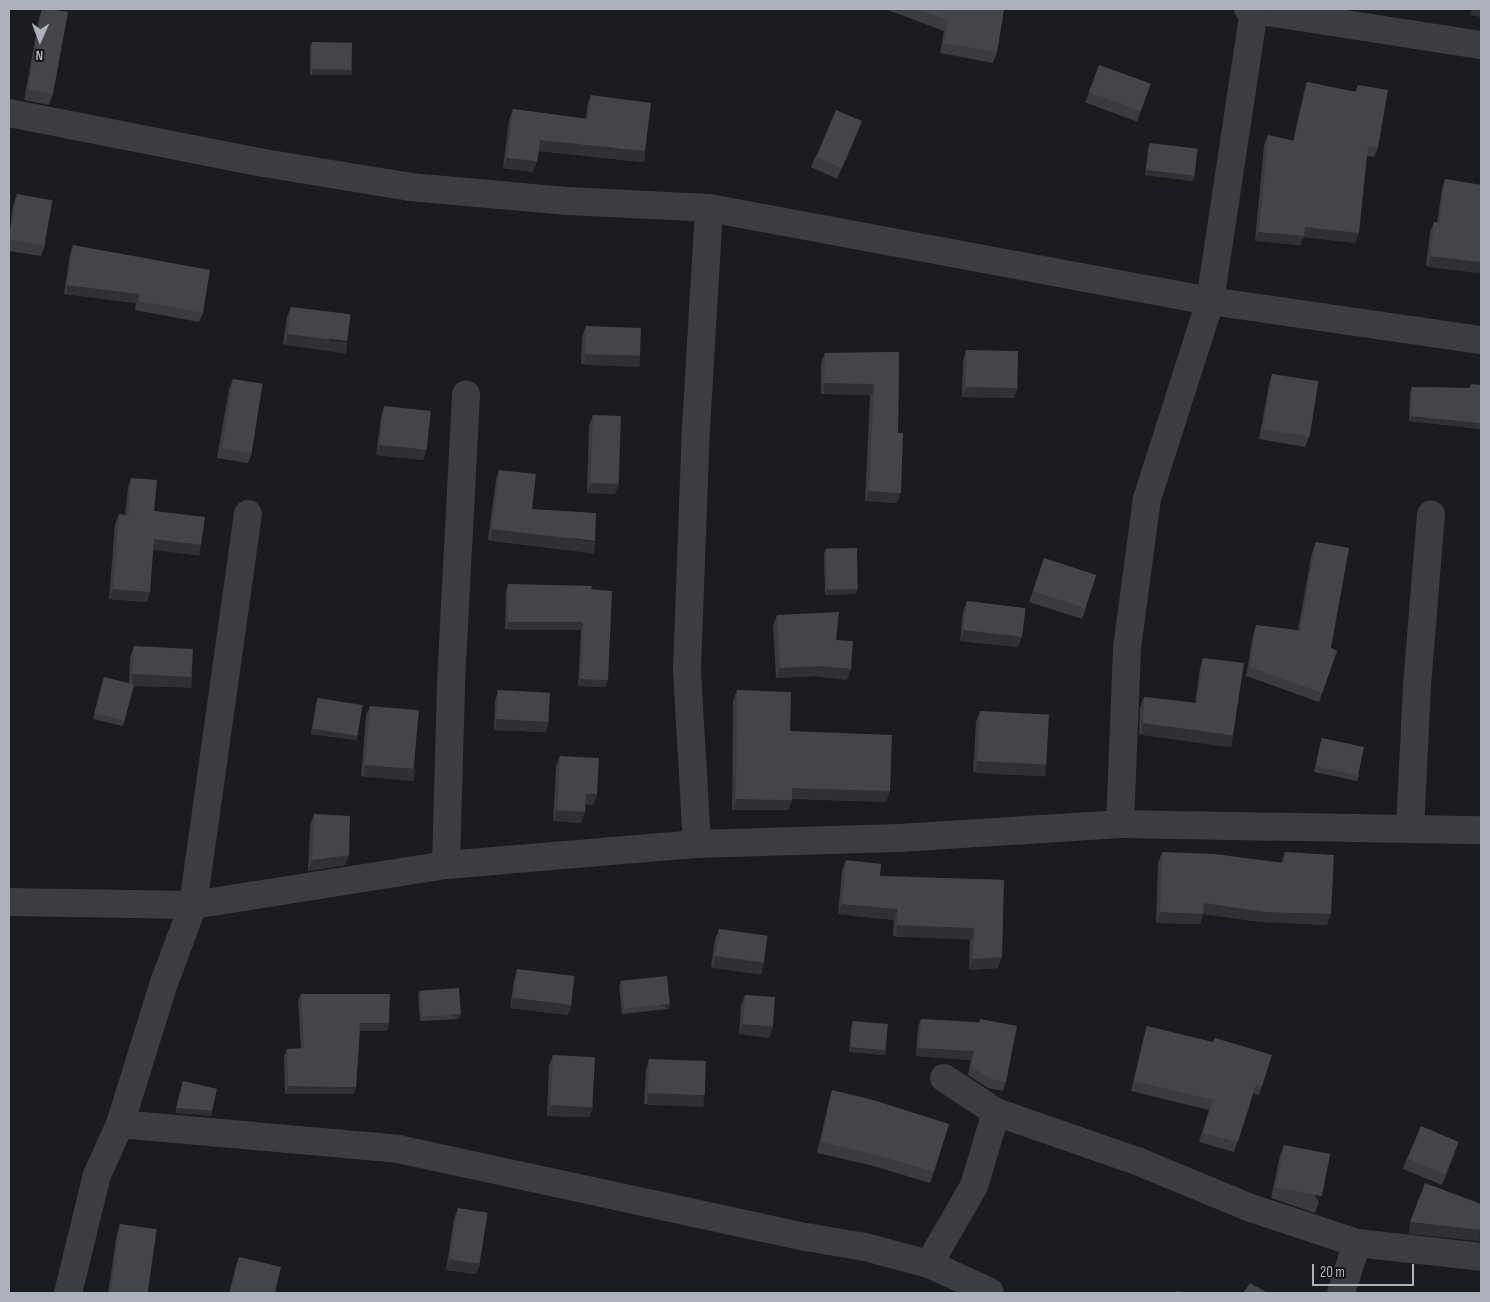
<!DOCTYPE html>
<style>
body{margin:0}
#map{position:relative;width:1490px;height:1302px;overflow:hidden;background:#1b1a1d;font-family:"Sofia Sans Condensed",sans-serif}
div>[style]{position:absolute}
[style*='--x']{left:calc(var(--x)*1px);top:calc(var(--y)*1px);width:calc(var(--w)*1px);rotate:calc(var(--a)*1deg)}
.minor>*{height:28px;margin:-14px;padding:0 14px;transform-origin:14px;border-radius:14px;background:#3c3c41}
.wall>*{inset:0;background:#3b3b3f;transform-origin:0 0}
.shaded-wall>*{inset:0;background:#303033;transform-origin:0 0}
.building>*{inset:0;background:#454549;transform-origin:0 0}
span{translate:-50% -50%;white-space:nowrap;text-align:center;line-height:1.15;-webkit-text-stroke:5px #161518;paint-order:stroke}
.frame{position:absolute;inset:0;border:10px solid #aeb1bb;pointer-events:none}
.north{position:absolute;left:15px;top:15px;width:50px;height:50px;-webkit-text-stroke:4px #161518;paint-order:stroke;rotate:182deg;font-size:14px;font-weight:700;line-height:20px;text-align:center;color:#aeb1bb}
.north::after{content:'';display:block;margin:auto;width:18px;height:22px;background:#aeb1bb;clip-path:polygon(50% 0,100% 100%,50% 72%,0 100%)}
.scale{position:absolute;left:1312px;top:1264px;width:102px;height:22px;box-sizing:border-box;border:2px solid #aeb1bb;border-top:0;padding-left:6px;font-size:15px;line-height:18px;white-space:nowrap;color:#aeb1bb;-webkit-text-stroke:4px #161518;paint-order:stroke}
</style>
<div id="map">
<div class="minor">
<i style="--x:1248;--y:9;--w:236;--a:8.8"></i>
<i style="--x:9;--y:113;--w:254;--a:11.1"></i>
<i style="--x:258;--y:162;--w:154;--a:9.3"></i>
<i style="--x:410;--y:187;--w:159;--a:5.1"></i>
<i style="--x:568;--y:201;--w:141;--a:2.8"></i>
<i style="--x:709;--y:208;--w:510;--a:10.52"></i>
<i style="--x:1210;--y:301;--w:274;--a:8.2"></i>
<i style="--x:1120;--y:824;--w:176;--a:-87.7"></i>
<i style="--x:1127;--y:648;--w:150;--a:-82.4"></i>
<i style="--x:1147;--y:499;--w:208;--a:-72.3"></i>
<i style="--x:1210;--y:301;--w:294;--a:-81.4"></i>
<i style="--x:1410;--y:829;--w:144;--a:-87.2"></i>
<i style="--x:1417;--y:685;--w:171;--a:-85.3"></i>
<i style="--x:697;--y:844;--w:174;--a:-93.3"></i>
<i style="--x:687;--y:670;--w:242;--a:-87.9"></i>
<i style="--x:696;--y:428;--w:220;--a:-86.6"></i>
<i style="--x:446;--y:865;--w:183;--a:-88.4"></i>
<i style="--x:451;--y:682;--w:288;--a:-87"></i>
<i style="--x:9;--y:902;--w:184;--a:0.9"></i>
<i style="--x:193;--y:905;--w:256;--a:-9"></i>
<i style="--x:446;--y:865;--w:252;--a:-4.8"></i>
<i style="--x:697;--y:844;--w:202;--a:-1.7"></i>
<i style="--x:899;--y:838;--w:221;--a:-3.6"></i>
<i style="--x:1120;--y:824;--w:361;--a:1"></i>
<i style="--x:944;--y:1078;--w:62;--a:33.2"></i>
<i style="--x:996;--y:1112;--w:149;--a:19.2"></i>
<i style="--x:1137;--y:1161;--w:120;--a:22.5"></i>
<i style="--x:1248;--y:1207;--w:115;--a:18.3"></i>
<i style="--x:1357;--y:1243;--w:125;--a:6.4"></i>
<i style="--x:120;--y:1124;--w:279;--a:5.1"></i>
<i style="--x:398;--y:1149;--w:417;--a:12.2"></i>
<i style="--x:806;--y:1237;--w:60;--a:9.6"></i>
<i style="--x:865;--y:1247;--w:66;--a:14.9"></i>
<i style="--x:929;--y:1264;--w:67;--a:24.7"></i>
<i style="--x:929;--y:1264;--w:90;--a:-60"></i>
<i style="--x:974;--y:1186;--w:77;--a:-73.4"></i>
<i style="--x:68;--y:1293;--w:122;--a:-76.2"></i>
<i style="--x:97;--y:1175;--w:56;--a:-65.7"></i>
<i style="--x:120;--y:1124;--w:148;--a:-72.7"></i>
<i style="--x:164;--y:983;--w:83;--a:-69.6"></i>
<i style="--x:193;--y:905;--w:395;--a:-82"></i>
<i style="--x:1341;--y:1293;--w:52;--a:-72.3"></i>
</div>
<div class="wall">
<i style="clip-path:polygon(42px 9px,53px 94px,49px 105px,24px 100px,39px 18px)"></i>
<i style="clip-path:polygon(885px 9px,1004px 9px,997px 52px,993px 63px,940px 53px,944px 31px)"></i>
<i style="clip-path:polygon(312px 42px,350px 75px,310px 75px,310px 47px)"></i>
<i style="left:1099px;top:65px;width:55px;height:40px;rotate:20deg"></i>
<i style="clip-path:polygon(1307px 82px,1355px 92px,1358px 85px,1378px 148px,1374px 157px,1367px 156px,1355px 243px,1304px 237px,1300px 245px,1255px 241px,1264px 145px,1268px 135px,1293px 141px,1304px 92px)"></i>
<i style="clip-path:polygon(591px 95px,641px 162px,539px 151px,537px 161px,533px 172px,503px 168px,509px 120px,513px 109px,586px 119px,587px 106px)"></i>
<i style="clip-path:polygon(862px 121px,837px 179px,811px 167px,815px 157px)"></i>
<i style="clip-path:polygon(1150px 143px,1193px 181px,1145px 175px,1148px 148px)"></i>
<i style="clip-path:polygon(1445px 179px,1481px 185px,1481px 272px,1426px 266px,1430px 232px,1434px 222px,1437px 223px,1442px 189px)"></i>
<i style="clip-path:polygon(17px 194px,45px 245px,41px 256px,9px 251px,9px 237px,13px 205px)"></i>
<i style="clip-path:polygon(73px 245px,203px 313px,199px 322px,135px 310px,136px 303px,64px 294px,70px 254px)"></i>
<i style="clip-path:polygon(291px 307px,344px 352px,283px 344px,287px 317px)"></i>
<i style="clip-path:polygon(586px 326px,636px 366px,581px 364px,582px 337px)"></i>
<i style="clip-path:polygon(966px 350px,1018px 387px,1014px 398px,962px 397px,963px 361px)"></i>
<i style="clip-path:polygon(899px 352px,897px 503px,865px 501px,870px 395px,821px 394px,821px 363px,825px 353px)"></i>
<i style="clip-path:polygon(1272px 374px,1309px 437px,1305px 447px,1259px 439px,1269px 384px)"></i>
<i style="clip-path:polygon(233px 379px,252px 453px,248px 463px,217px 458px,229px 389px)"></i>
<i style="clip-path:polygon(1471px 384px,1481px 385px,1481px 429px,1409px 421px,1410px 393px,1412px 387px,1469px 388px)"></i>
<i style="clip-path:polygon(384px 406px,423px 460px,376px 455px,381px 417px)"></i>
<i style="clip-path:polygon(593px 415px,615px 494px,587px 493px,589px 426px)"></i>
<i style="clip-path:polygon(499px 470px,532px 509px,591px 551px,488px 540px,496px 480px)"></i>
<i style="clip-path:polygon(131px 478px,154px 511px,198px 555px,153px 549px,147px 602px,109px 599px,115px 524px,119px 514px,125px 515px,128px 488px)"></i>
<i style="clip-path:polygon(1316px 542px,1331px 648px,1337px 651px,1319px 702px,1246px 676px,1253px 635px,1256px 625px,1298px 630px,1312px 552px)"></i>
<i style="clip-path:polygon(826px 549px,856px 594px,825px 595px,824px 554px)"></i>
<i style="clip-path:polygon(1044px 558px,1086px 608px,1082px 619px,1029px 602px)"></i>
<i style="clip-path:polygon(508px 584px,591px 589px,608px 680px,605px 687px,578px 686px,581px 629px,505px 629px,506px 591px)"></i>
<i style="clip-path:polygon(967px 601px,1018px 647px,960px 641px,963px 612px)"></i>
<i style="clip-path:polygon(777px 615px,836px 640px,847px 680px,816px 676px,776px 678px,773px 626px)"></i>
<i style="clip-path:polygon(134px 646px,192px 676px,188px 687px,134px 685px,123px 726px,93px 719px,104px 677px,129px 683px,130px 657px)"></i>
<i style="clip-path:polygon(1203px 658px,1233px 735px,1229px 746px,1139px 734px,1140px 707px,1144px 697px,1195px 703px,1200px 668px)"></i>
<i style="clip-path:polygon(498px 690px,549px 722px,545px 732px,494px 730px,495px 701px)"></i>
<i style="clip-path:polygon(737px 690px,790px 731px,886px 802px,792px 799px,788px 810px,732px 810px,733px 701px)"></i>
<i style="clip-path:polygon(318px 698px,356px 740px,311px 734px,316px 703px)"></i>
<i style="clip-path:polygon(370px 706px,411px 780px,361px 776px,366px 716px)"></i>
<i style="clip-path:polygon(980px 711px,1046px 765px,1043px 776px,973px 772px,976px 722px)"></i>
<i style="clip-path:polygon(1322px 738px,1359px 775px,1357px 781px,1314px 772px,1320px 744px)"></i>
<i style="clip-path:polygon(560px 756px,597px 794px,593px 805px,585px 804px,581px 823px,553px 821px,556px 767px)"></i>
<i style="clip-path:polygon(314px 814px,349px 855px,345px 865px,308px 871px,310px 825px)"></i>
<i style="clip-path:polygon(1162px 852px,1281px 863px,1285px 852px,1327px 925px,1262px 922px,1203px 914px,1200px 924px,1156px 923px,1158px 863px)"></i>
<i style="clip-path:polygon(846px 860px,880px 876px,1004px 880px,998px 968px,969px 970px,970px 939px,893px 936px,894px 920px,838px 914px,842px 871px)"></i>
<i style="clip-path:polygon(719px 929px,764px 963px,760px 974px,711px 967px,715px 939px)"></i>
<i style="clip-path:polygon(517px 969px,568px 1015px,510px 1008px,514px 980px)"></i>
<i style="clip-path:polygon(621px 981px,670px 1004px,668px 1009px,622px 1014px,619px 986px)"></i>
<i style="clip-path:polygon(420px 990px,459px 1019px,420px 1021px,418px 995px)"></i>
<i style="clip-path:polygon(301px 994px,389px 1023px,387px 1031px,360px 1031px,356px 1087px,354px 1094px,285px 1094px,284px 1056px,287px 1049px,301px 1049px,298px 1001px)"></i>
<i style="clip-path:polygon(745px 995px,773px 1027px,769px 1038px,739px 1034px,741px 1005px)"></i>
<i style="clip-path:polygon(921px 1019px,979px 1022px,980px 1019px,1006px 1082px,1003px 1091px,988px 1088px,968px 1075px,971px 1060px,916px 1056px,918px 1027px)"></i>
<i style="clip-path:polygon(853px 1021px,886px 1050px,884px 1055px,849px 1052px,851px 1027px)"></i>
<i style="clip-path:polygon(1147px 1026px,1262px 1086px,1259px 1095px,1253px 1093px,1234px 1152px,1199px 1142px,1209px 1110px,1131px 1091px,1144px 1036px)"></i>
<i style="clip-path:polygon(553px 1055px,593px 1107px,589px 1117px,547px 1116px,549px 1066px)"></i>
<i style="clip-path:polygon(649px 1059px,704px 1095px,700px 1106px,644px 1104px,646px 1069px)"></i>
<i style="clip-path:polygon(832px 1090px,934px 1172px,930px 1183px,870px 1165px,817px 1153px,829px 1101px)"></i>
<i style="clip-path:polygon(1284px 1145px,1319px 1202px,1315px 1213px,1271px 1198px,1280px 1155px)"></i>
<i style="clip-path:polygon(1455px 1153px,1442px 1185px,1403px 1169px,1407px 1158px)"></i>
<i style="clip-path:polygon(458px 1208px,476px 1274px,446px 1270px,454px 1219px)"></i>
<i style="clip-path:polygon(120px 1224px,146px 1293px,108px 1293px,117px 1233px)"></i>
<i style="clip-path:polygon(239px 1257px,275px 1293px,229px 1293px,236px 1266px)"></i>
</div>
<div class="shaded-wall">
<i style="clip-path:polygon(1472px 9px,1481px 9px,1481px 17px,1470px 15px)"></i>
<i style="left:312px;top:69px;width:40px;height:6px"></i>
<i style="clip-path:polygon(862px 121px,858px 132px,837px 179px,841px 168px)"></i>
<i style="left:540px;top:140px;width:106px;height:11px;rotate:6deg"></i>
<i style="clip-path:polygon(507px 158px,537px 161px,533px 172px,503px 168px)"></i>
<i style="clip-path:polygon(1147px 170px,1195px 175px,1193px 181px,1145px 175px)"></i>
<i style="clip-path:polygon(1305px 227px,1359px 233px,1355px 243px,1304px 237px,1300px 245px,1255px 241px,1259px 232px)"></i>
<i style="left:1430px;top:256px;width:51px;height:11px;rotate:7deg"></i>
<i style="left:67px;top:285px;width:73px;height:9px;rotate:7deg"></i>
<i style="left:287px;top:334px;width:61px;height:11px;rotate:8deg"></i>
<i style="left:585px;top:354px;width:55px;height:11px;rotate:2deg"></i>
<i style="left:824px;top:383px;width:50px;height:11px;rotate:1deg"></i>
<i style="clip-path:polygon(966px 387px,1018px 387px,1014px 398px,962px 397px)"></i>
<i style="clip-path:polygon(1411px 416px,1481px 423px,1481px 429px,1409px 421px)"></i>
<i style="clip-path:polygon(380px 445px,427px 449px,423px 460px,376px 455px)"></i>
<i style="clip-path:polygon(591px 483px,619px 484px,615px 494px,587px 493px)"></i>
<i style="clip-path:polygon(869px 491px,901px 493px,897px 503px,865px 501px)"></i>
<i style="left:492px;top:529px;width:104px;height:12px;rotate:7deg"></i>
<i style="left:154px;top:539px;width:47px;height:11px;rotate:7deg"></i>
<i style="clip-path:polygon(113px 589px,150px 592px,147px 602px,109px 599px)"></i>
<i style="clip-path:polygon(827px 589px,858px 589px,856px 594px,825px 595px)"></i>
<i style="left:508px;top:622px;width:75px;height:8px"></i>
<i style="clip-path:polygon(964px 630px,1022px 637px,1018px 647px,960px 641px)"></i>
<i style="clip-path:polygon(820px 666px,851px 669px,847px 680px,816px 676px,776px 678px,780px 668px)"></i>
<i style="left:133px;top:674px;width:59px;height:12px;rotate:2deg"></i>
<i style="clip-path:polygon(581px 679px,608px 680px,605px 687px,578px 686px)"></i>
<i style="clip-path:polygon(497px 719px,549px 722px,545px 732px,494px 730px)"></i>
<i style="left:1143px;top:723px;width:91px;height:12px;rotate:8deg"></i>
<i style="left:313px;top:729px;width:45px;height:5px;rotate:8deg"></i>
<i style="left:977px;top:761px;width:69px;height:12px;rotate:3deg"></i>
<i style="left:365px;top:765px;width:50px;height:12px;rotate:5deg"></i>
<i style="clip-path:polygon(792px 788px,890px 791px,886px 802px,788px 798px)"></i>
<i style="clip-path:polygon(586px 794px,597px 794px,593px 805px,582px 804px)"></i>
<i style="clip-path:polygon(736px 799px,792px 800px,788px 810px,732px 810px)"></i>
<i style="clip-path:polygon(557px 810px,585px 812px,581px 823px,553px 821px)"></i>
<i style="clip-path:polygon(349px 855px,345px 865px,308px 871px,312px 860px)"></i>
<i style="clip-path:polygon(1204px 903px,1331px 914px,1327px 925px,1262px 922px,1203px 914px,1200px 924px,1156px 923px,1160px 912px)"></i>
<i style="clip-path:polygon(842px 904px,898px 909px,894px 920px,838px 914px)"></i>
<i style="left:897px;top:925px;width:77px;height:12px;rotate:2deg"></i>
<i style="left:715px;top:956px;width:49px;height:12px;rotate:8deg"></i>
<i style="clip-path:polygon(1002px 957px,998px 968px,969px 970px,973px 959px)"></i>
<i style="clip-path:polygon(514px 998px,572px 1004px,568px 1015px,510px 1008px)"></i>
<i style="left:670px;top:1004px;width:5px;height:46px;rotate:112deg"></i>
<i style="left:461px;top:1014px;width:5px;height:39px;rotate:112deg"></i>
<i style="clip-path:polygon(360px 1023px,389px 1023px,387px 1031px,357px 1031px)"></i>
<i style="clip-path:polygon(743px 1024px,773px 1027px,769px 1038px,739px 1034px)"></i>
<i style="left:851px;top:1047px;width:35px;height:5px;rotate:5deg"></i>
<i style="clip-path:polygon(919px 1048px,974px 1051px,971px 1060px,916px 1056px)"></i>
<i style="clip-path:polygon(288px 1086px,356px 1087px,354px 1094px,285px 1094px)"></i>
<i style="left:648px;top:1093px;width:56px;height:12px;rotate:2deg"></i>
<i style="clip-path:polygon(551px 1105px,593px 1107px,589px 1117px,547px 1116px)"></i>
<i style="left:176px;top:1108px;width:36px;height:5px;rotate:5deg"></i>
<i style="clip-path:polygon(1459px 1142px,1455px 1153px,1442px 1185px,1446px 1174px)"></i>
<i style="left:1410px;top:1222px;width:71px;height:12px;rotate:6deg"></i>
<i style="clip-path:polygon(450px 1259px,480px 1264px,476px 1274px,446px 1270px)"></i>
</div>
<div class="building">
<i style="clip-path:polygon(42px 9px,50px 9px,68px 12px,53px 94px,28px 89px)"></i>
<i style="clip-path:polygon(917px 9px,1004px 9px,997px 52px,944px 43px,948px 20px)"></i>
<i style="left:312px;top:42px;width:40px;height:27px;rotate:1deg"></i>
<i style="left:1099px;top:65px;width:55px;height:29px;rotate:20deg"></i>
<i style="clip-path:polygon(1307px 82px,1356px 92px,1358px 85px,1388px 90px,1378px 148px,1368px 146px,1359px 233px,1305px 227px,1304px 236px,1259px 232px,1268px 135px,1294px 141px)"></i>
<i style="clip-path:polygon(591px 95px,651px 103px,645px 151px,540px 140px,537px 161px,507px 158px,513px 109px,588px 119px)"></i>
<i style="left:836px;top:110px;width:28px;height:51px;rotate:23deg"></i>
<i style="left:1150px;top:143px;width:48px;height:27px;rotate:7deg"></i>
<i style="clip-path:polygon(1445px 179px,1481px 185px,1481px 262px,1430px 256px,1434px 222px,1439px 223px)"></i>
<i style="left:17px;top:194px;width:36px;height:46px;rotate:10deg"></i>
<i style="clip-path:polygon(73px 245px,210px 270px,203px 313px,138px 301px,139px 294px,67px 285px)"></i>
<i style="left:291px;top:307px;width:60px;height:27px;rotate:7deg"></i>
<i style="left:586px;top:326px;width:55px;height:28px;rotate:2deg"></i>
<i style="left:966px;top:350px;width:52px;height:37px;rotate:1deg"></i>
<i style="clip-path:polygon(899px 352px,898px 433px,903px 433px,901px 493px,869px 491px,874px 384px,824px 383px,825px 353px)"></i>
<i style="left:1272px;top:374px;width:47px;height:56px;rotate:9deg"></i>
<i style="left:233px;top:379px;width:30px;height:70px;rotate:9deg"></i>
<i style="clip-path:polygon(1471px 384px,1481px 385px,1481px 423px,1411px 416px,1412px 387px,1471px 388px)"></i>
<i style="left:384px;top:406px;width:47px;height:39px;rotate:6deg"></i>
<i style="left:593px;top:415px;width:28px;height:68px;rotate:2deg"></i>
<i style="clip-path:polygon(499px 470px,536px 474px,532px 509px,596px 513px,595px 541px,492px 529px)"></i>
<i style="clip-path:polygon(131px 478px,157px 480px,154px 511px,205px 517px,201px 545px,154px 539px,150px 592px,113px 589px,119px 514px,128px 516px)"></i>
<i style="clip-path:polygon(1316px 542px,1349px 548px,1331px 648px,1337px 651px,1322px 693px,1250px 667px,1256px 625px,1300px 631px)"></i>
<i style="left:857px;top:548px;width:41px;height:31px;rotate:89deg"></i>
<i style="left:1044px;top:558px;width:55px;height:35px;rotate:18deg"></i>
<i style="clip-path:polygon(508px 584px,592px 586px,591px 589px,612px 591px,608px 680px,581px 679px,583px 622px,508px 622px)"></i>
<i style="left:967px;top:601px;width:59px;height:29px;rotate:7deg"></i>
<i style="clip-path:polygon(839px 612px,836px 640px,853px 641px,851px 669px,820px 666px,780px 668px,777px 615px)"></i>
<i style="left:134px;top:646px;width:59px;height:28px;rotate:3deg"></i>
<i style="clip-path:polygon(1203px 658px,1244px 663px,1233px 735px,1143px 723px,1144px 697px,1197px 703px)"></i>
<i style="left:104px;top:677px;width:31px;height:37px;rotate:15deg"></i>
<i style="left:498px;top:690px;width:52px;height:29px;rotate:3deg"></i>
<i style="clip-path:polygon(737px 690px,791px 692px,790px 731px,892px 735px,890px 791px,792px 788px,792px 800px,736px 799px)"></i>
<i style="left:318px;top:698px;width:45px;height:31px;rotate:9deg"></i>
<i style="left:370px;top:706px;width:49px;height:59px;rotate:5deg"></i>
<i style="left:980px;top:711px;width:69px;height:50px;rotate:3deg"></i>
<i style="left:1322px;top:738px;width:43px;height:29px;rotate:12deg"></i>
<i style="clip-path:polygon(560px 756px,599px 758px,597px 794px,586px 794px,585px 812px,557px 810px)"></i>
<i style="clip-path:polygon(314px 814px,350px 816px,349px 855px,312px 860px)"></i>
<i style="clip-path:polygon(1162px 852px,1215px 854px,1284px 863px,1285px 852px,1334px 855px,1331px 914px,1265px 912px,1204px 903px,1203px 914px,1160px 912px)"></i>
<i style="clip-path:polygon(846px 860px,881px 864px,880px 876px,1004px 880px,1002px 957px,973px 959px,974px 928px,897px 925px,898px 909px,842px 904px)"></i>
<i style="left:719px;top:929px;width:49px;height:27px;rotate:8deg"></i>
<i style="left:517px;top:969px;width:58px;height:29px;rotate:7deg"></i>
<i style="left:667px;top:976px;width:28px;height:46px;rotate:84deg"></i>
<i style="left:459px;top:988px;width:26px;height:39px;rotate:86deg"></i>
<i style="clip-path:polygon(301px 994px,390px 994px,389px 1023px,360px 1023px,356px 1087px,288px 1086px,287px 1049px,304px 1048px)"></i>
<i style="left:745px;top:995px;width:30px;height:29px;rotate:4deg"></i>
<i style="clip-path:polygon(921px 1019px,980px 1023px,980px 1019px,1017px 1026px,1006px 1082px,991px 1079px,971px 1066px,974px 1051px,919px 1048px)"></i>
<i style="left:853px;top:1021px;width:35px;height:26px;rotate:5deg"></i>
<i style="clip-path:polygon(1147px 1026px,1213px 1042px,1215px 1038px,1272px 1055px,1262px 1086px,1256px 1084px,1238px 1142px,1203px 1133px,1213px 1100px,1134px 1081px)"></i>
<i style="left:553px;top:1055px;width:42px;height:50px;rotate:3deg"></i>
<i style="left:649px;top:1059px;width:57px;height:34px;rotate:2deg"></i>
<i style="clip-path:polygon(183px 1081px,217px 1089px,212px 1111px,176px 1108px)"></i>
<i style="clip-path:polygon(832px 1090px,873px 1100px,949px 1124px,934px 1172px,873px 1154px,821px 1142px)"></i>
<i style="left:1421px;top:1126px;width:41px;height:35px;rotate:23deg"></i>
<i style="left:1284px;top:1145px;width:47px;height:43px;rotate:11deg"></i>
<i style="clip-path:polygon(1425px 1183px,1481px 1204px,1481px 1230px,1410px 1222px)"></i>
<i style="left:458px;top:1208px;width:30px;height:52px;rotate:9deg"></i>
<i style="left:120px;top:1224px;width:37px;height:70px;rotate:8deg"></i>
<i style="clip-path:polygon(239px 1257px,281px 1267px,275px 1293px,230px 1293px)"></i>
<i style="clip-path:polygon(1250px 1283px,1268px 1293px,1243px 1293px)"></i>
<i style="clip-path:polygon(1177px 1291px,1183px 1293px,1176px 1293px)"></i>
</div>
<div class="frame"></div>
<div class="north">N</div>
<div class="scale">20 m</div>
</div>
